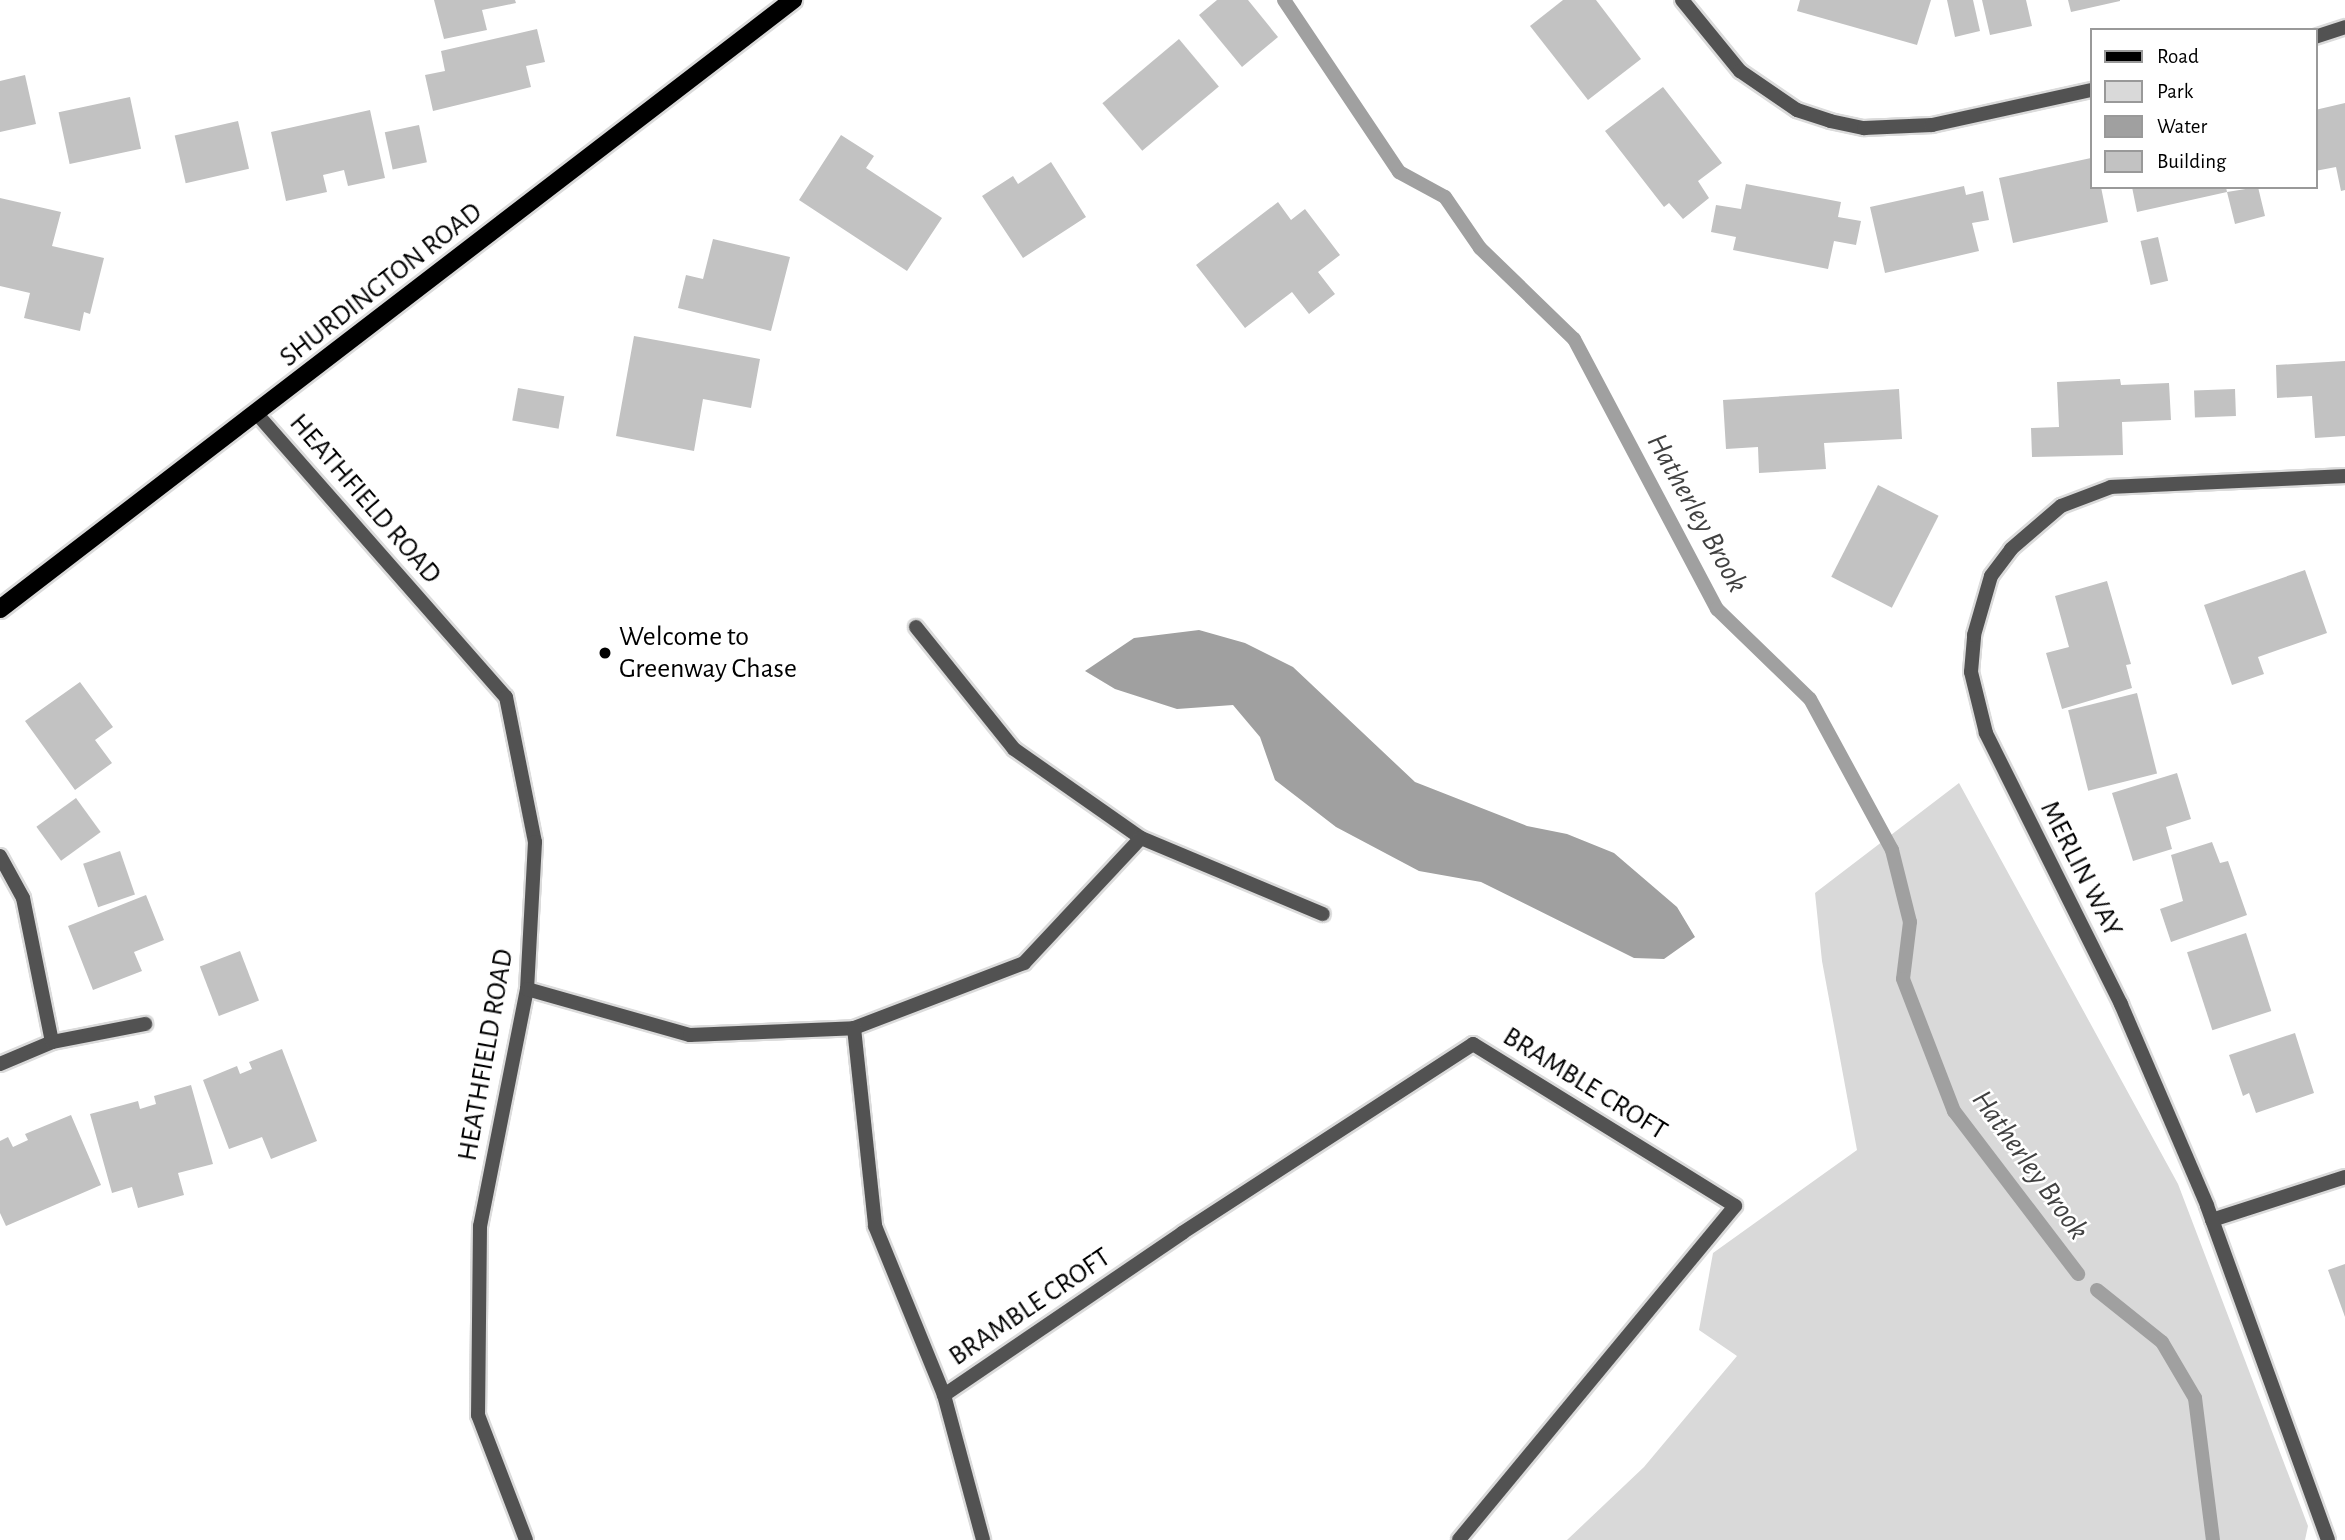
<!DOCTYPE html>
<style>
body{margin:0}
#map{position:relative;width:2345px;height:1540px;overflow:hidden;background:#fff;font-family:"Alegreya Sans",sans-serif}
div>[style]{position:absolute}
[style*='--x']{left:calc(var(--x)*1px);top:calc(var(--y)*1px);width:calc(var(--w)*1px);rotate:calc(var(--a)*1deg)}
.green>*{inset:0;background:#d9d9d9}
.water>*{inset:0;background:#a0a0a0}
.stream>*{height:14px;margin:-7px;padding:0 7px;transform-origin:7px;border-radius:7px;background:#a0a0a0}
.building>*{inset:0;background:#c2c2c2;transform-origin:0 0}
.roads{filter:drop-shadow(2px 0 #dbdbdb) drop-shadow(-2px 0 #dbdbdb) drop-shadow(0 2px #dbdbdb) drop-shadow(0 -2px #dbdbdb)}
.street>*{height:14px;margin:-7px;padding:0 7px;transform-origin:7px;border-radius:7px;background:#525252}
.primary>*{height:18px;margin:-9px;padding:0 9px;transform-origin:9px;border-radius:9px;background:#000}
.dots>*{width:19px;height:19px;translate:-50% -50%;box-sizing:border-box;border:4px solid #fff;border-radius:50%}
span{translate:-50% -50%;white-space:nowrap;text-align:center;line-height:1.15;-webkit-text-stroke:5px #fff;paint-order:stroke}
.street-label{font-size:28px;color:#000}
.poi-label{font-size:28px;color:#000}
.left{translate:0 -50%;text-align:left}
.water-label{font-size:30px;color:#414141;font-style:italic}
.legend{position:absolute;left:2090px;top:28px;width:228px;height:161px;box-sizing:border-box;background:#fff;border:2px solid #999;margin:0;padding:9px 12px;list-style:none;font-size:21px;color:#000}
.legend li{display:flex;align-items:center;gap:14px;height:35px}
.legend b{width:35px;border:2px solid #999}
</style>
<div id="map">
<div class="green">
<i style="clip-path:polygon(1959px 783px,2178px 1184px,2308px 1526px,2305px 1540px,1567px 1540px,1644px 1467px,1737px 1356px,1699px 1330px,1713px 1253px,1857px 1150px,1822px 961px,1815px 893px)"></i>
</div>
<div class="water">
<i style="clip-path:polygon(1199px 630px,1245px 643px,1293px 667px,1415px 782px,1527px 826px,1567px 834px,1614px 853px,1677px 907px,1695px 937px,1664px 959px,1634px 958px,1481px 882px,1419px 871px,1336px 827px,1275px 780px,1260px 737px,1233px 705px,1177px 709px,1115px 689px,1085px 671px,1134px 638px)"></i>
</div>
<div class="stream">
<i style="--x:1284;--y:0;--w:207;--a:56.2"></i>
<i style="--x:1399;--y:172;--w:52;--a:28.5"></i>
<i style="--x:1445;--y:197;--w:62;--a:55.5"></i>
<i style="--x:1480;--y:248;--w:131;--a:44.1"></i>
<i style="--x:1574;--y:339;--w:306;--a:62.1"></i>
<i style="--x:1717;--y:609;--w:129;--a:44.1"></i>
<i style="--x:1810;--y:699;--w:172;--a:61.5"></i>
<i style="--x:1892;--y:850;--w:74;--a:76"></i>
<i style="--x:1910;--y:922;--w:57;--a:97"></i>
<i style="--x:1903;--y:979;--w:142;--a:68.9"></i>
<i style="--x:1954;--y:1111;--w:205;--a:52.7"></i>
<i style="--x:2097;--y:1290;--w:83;--a:38.7"></i>
<i style="--x:2162;--y:1342;--w:65;--a:59.5"></i>
<i style="--x:2195;--y:1398;--w:143;--a:82.8"></i>
</div>
<div class="building">
<i style="clip-path:polygon(434px 0,515px 0,516px 3px,482px 10px,487px 30px,444px 39px)"></i>
<i style="clip-path:polygon(1217px 0,1248px 0,1278px 37px,1242px 67px,1199px 15px)"></i>
<i style="clip-path:polygon(1563px 0,1596px 0,1641px 59px,1588px 100px,1530px 26px)"></i>
<i style="clip-path:polygon(1800px 0,1931px 0,1917px 45px,1797px 11px)"></i>
<i style="clip-path:polygon(1947px 0,1973px 0,1980px 31px,1955px 37px)"></i>
<i style="clip-path:polygon(1982px 0,2026px 0,2032px 26px,1990px 35px)"></i>
<i style="clip-path:polygon(2068px 0,2120px 0,2120px 1px,2071px 12px)"></i>
<i style="clip-path:polygon(537px 29px,545px 62px,526px 66px,531px 87px,433px 111px,425px 75px,445px 71px,441px 51px)"></i>
<i style="left:1179px;top:39px;width:62px;height:100px;rotate:50deg"></i>
<i style="clip-path:polygon(25px 75px,36px 124px,0 132px,0 81px)"></i>
<i style="clip-path:polygon(1663px 87px,1722px 163px,1698px 181px,1709px 198px,1683px 219px,1669px 203px,1664px 207px,1605px 131px)"></i>
<i style="left:130px;top:97px;width:53px;height:73px;rotate:78deg"></i>
<i style="clip-path:polygon(2345px 103px,2345px 190px,2341px 191px,2336px 167px,2315px 171px,2315px 110px)"></i>
<i style="clip-path:polygon(370px 110px,385px 178px,348px 186px,344px 170px,323px 175px,327px 192px,286px 201px,271px 132px)"></i>
<i style="left:238px;top:121px;width:49px;height:65px;rotate:77deg"></i>
<i style="left:419px;top:125px;width:38px;height:35px;rotate:78deg"></i>
<i style="clip-path:polygon(841px 135px,874px 156px,866px 168px,942px 218px,907px 271px,799px 200px)"></i>
<i style="clip-path:polygon(2091px 158px,2091px 187px,2101px 187px,2108px 222px,2013px 243px,1999px 178px)"></i>
<i style="clip-path:polygon(1051px 162px,1086px 217px,1023px 258px,982px 196px,1013px 176px,1018px 184px)"></i>
<i style="clip-path:polygon(1746px 184px,1841px 202px,1838px 217px,1861px 221px,1856px 245px,1834px 241px,1828px 269px,1733px 250px,1736px 237px,1711px 232px,1716px 205px,1741px 209px)"></i>
<i style="clip-path:polygon(1964px 186px,1966px 195px,1983px 191px,1989px 220px,1972px 223px,1979px 251px,1885px 273px,1870px 207px)"></i>
<i style="clip-path:polygon(2132px 187px,2226px 187px,2227px 192px,2258px 187px,2265px 216px,2235px 224px,2227px 192px,2137px 212px)"></i>
<i style="clip-path:polygon(0 198px,61px 212px,52px 246px,104px 258px,90px 314px,84px 312px,80px 331px,24px 318px,30px 293px,0 286px)"></i>
<i style="clip-path:polygon(1278px 202px,1291px 220px,1305px 209px,1340px 255px,1318px 272px,1335px 294px,1309px 314px,1292px 292px,1245px 328px,1196px 265px)"></i>
<i style="left:2158px;top:237px;width:45px;height:18px;rotate:77deg"></i>
<i style="clip-path:polygon(713px 239px,790px 257px,771px 331px,678px 308px,686px 275px,703px 279px)"></i>
<i style="clip-path:polygon(634px 336px,760px 359px,751px 408px,703px 399px,694px 451px,616px 436px)"></i>
<i style="clip-path:polygon(2345px 361px,2345px 436px,2315px 438px,2312px 396px,2277px 398px,2276px 365px)"></i>
<i style="clip-path:polygon(2120px 379px,2121px 385px,2169px 383px,2171px 420px,2122px 422px,2123px 455px,2032px 457px,2031px 428px,2059px 427px,2057px 382px)"></i>
<i style="left:518px;top:388px;width:47px;height:33px;rotate:10deg"></i>
<i style="clip-path:polygon(1899px 389px,1902px 439px,1824px 443px,1826px 469px,1759px 473px,1758px 447px,1726px 449px,1723px 400px)"></i>
<i style="left:2235px;top:389px;width:27px;height:41px;rotate:88deg"></i>
<i style="left:1878px;top:485px;width:68px;height:103px;rotate:27deg"></i>
<i style="clip-path:polygon(2305px 570px,2327px 633px,2258px 657px,2264px 674px,2232px 685px,2204px 605px)"></i>
<i style="clip-path:polygon(2107px 581px,2131px 664px,2126px 665px,2132px 688px,2062px 709px,2046px 653px,2069px 647px,2055px 596px)"></i>
<i style="clip-path:polygon(80px 682px,113px 727px,95px 740px,112px 763px,75px 790px,25px 721px)"></i>
<i style="left:2137px;top:693px;width:83px;height:71px;rotate:76deg"></i>
<i style="clip-path:polygon(2177px 773px,2191px 819px,2166px 827px,2172px 849px,2133px 861px,2112px 793px)"></i>
<i style="left:76px;top:798px;width:42px;height:49px;rotate:54deg"></i>
<i style="clip-path:polygon(2212px 842px,2220px 863px,2228px 861px,2247px 915px,2171px 942px,2160px 909px,2183px 901px,2171px 855px)"></i>
<i style="left:120px;top:851px;width:46px;height:39px;rotate:71deg"></i>
<i style="clip-path:polygon(146px 895px,164px 940px,134px 952px,142px 971px,93px 990px,68px 926px)"></i>
<i style="left:2246px;top:933px;width:82px;height:62px;rotate:72deg"></i>
<i style="left:240px;top:951px;width:53px;height:43px;rotate:69deg"></i>
<i style="clip-path:polygon(2295px 1033px,2314px 1093px,2256px 1113px,2249px 1093px,2243px 1096px,2229px 1055px)"></i>
<i style="clip-path:polygon(282px 1049px,317px 1141px,271px 1159px,262px 1137px,229px 1149px,203px 1080px,237px 1066px,240px 1074px,252px 1069px,249px 1062px)"></i>
<i style="clip-path:polygon(191px 1085px,213px 1164px,178px 1173px,184px 1195px,138px 1208px,132px 1187px,112px 1193px,90px 1114px,138px 1101px,140px 1109px,156px 1104px,154px 1096px)"></i>
<i style="clip-path:polygon(71px 1115px,101px 1185px,6px 1226px,0 1213px,0 1141px,8px 1137px,13px 1147px,28px 1140px,25px 1134px)"></i>
<i style="clip-path:polygon(2345px 1264px,2345px 1317px,2328px 1270px)"></i>
</div>
<div class="roads">
<div class="street">
<i style="--x:1682;--y:0;--w:92;--a:50.8"></i>
<i style="--x:1740;--y:71;--w:69;--a:34.4"></i>
<i style="--x:1797;--y:110;--w:35;--a:18"></i>
<i style="--x:1830;--y:121;--w:35;--a:12"></i>
<i style="--x:1864;--y:128;--w:68;--a:-2.5"></i>
<i style="--x:1932;--y:125;--w:163;--a:-12.4"></i>
<i style="--x:2315;--y:37;--w:32;--a:-18"></i>
<i style="--x:257;--y:414;--w:377;--a:48.7"></i>
<i style="--x:506;--y:697;--w:148;--a:78.7"></i>
<i style="--x:535;--y:842;--w:147;--a:93.1"></i>
<i style="--x:527;--y:989;--w:242;--a:101.2"></i>
<i style="--x:480;--y:1226;--w:189;--a:90.6"></i>
<i style="--x:478;--y:1415;--w:134;--a:69"></i>
<i style="--x:916;--y:627;--w:156;--a:51.2"></i>
<i style="--x:1014;--y:749;--w:155;--a:35"></i>
<i style="--x:1141;--y:838;--w:197;--a:22.7"></i>
<i style="--x:0;--y:856;--w:48;--a:61.3"></i>
<i style="--x:23;--y:898;--w:147;--a:78.6"></i>
<i style="--x:527;--y:989;--w:169;--a:15.8"></i>
<i style="--x:690;--y:1035;--w:164;--a:-2.4"></i>
<i style="--x:854;--y:1028;--w:182;--a:-20.9"></i>
<i style="--x:1024;--y:963;--w:171;--a:-46.9"></i>
<i style="--x:854;--y:1028;--w:199;--a:83.9"></i>
<i style="--x:875;--y:1226;--w:183;--a:67.8"></i>
<i style="--x:944;--y:1395;--w:150;--a:74.9"></i>
<i style="--x:0;--y:1064;--w:56;--a:-22.9"></i>
<i style="--x:52;--y:1042;--w:95;--a:-11"></i>
<i style="--x:2212;--y:1220;--w:140;--a:-17.9"></i>
<i style="--x:944;--y:1395;--w:288;--a:-34.2"></i>
<i style="--x:1182;--y:1233;--w:347;--a:-33"></i>
<i style="--x:1473;--y:1044;--w:308;--a:31.7"></i>
<i style="--x:1735;--y:1206;--w:433;--a:129.6"></i>
<i style="--x:2328;--y:1540;--w:356;--a:-109.9"></i>
<i style="--x:2207;--y:1205;--w:219;--a:-113.2"></i>
<i style="--x:2121;--y:1004;--w:303;--a:-116.5"></i>
<i style="--x:1986;--y:733;--w:63;--a:-103.8"></i>
<i style="--x:1971;--y:672;--w:37;--a:-85"></i>
<i style="--x:1974;--y:635;--w:61;--a:-73.9"></i>
<i style="--x:1991;--y:576;--w:34;--a:-53"></i>
<i style="--x:2011;--y:549;--w:66;--a:-40.7"></i>
<i style="--x:2061;--y:506;--w:53;--a:-20.8"></i>
<i style="--x:2111;--y:487;--w:234;--a:-2.7"></i>
</div>
<div class="primary">
<i style="--x:0;--y:609;--w:1000;--a:-37.52"></i>
</div>
</div>
<div class="dots">
<i style="left:605px;top:653px;background:#000"></i>
</div>
<div class="street-label">
<span style="left:381px;top:285px;rotate:-38deg">SHURDINGTON ROAD</span>
<span style="left:365px;top:499px;rotate:49deg">HEATHFIELD ROAD</span>
<span style="left:2081px;top:869px;rotate:63deg">MERLIN WAY</span>
<span style="left:486px;top:1055px;rotate:-80deg">HEATHFIELD ROAD</span>
<span style="left:1585px;top:1084px;rotate:32deg">BRAMBLE CROFT</span>
<span style="left:1030px;top:1307px;rotate:-34deg">BRAMBLE CROFT</span>
</div>
<div class="poi-label">
<span class="left" style="left:619px;top:653px">Welcome to<br>Greenway Chase</span>
</div>
<div class="water-label">
<span style="left:1697px;top:513px;rotate:61deg">Hatherley Brook</span>
<span style="left:2030px;top:1165px;rotate:54deg">Hatherley Brook</span>
</div>
<ul class="legend">
<li><b style="height:9px;background:#000"></b>Road</li>
<li><b style="height:19px;background:#d9d9d9"></b>Park</li>
<li><b style="height:19px;background:#a0a0a0"></b>Water</li>
<li><b style="height:19px;background:#c2c2c2"></b>Building</li>
</ul>
</div>
